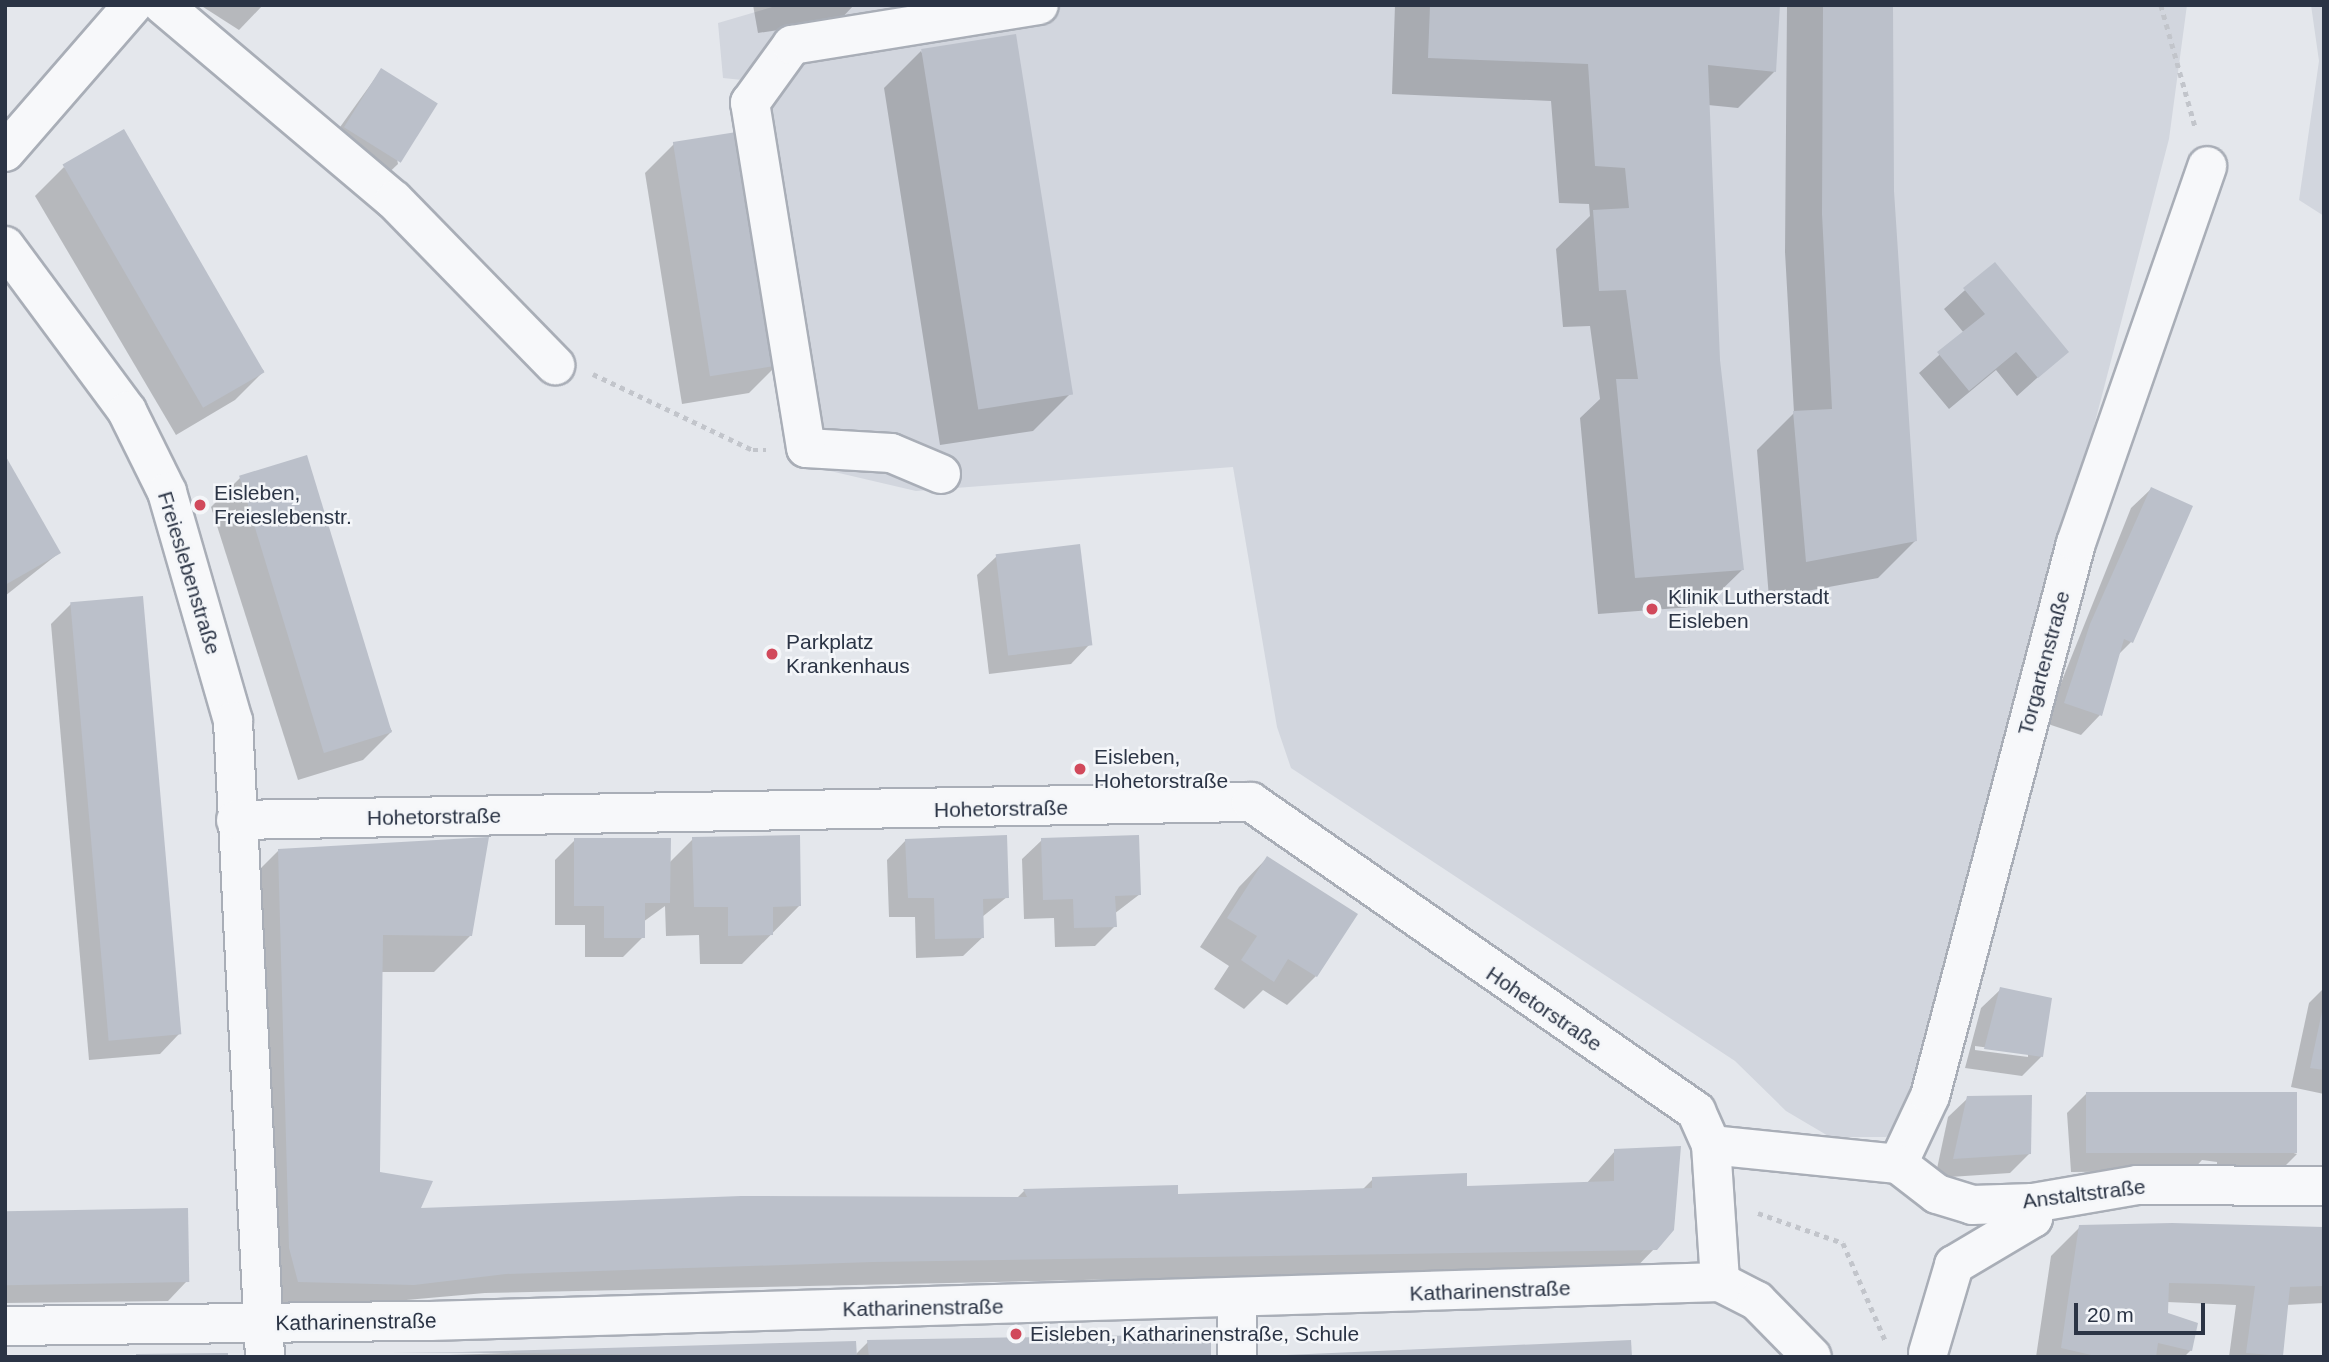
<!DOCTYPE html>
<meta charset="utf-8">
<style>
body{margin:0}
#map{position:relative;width:2329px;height:1362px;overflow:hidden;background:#e4e7ec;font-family:Arial,sans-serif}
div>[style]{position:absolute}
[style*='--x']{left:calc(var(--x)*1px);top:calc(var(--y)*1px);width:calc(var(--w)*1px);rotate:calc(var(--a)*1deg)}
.built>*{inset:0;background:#d2d6de}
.shadow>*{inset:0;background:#0003}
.building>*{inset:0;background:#bbc0ca;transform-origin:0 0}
.path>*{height:4.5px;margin-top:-2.25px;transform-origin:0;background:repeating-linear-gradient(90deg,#c2c5cb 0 5px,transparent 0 10px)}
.roads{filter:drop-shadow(2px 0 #a9aeb7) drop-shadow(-2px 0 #a9aeb7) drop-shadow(0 2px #a9aeb7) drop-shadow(0 -2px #a9aeb7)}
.minor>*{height:38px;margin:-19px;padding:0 19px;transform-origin:19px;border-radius:19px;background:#f7f8fa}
.dots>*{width:19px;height:19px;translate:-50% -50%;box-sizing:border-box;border:4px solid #f4f6f9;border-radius:50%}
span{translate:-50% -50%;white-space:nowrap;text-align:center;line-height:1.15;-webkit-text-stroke:5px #f4f6f9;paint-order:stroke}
.poi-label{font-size:21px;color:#2b3445}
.left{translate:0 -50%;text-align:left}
.street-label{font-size:21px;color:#2b3445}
.frame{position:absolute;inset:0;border:7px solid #2b3445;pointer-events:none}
.scale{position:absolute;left:2074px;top:1303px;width:131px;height:32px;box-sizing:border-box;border:4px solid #2b3445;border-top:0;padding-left:9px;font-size:21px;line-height:24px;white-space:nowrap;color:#2b3445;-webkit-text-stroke:5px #f4f6f9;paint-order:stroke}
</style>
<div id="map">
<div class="built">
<i style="clip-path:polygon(779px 5px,2187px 5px,2169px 139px,1913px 1118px,1886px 1137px,1830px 1137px,1786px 1111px,1735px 1061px,1291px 768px,1277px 727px,1233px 467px,916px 491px,796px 463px,742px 80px,723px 78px,718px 23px)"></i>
<i style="clip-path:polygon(2311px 5px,2324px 5px,2324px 216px,2299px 200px,2319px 61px)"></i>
</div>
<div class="shadow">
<i style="clip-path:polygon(200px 5px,263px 5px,239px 30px)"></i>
<i style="clip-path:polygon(753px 5px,854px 5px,839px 21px,758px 33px)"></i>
<i style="clip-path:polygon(1395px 5px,1778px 5px,1775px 71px,1738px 108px,1708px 105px,1719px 360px,1742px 570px,1705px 606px,1598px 614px,1580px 418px,1600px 399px,1590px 326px,1563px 327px,1556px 249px,1590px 216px,1589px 204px,1559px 203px,1551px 101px,1392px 94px)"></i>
<i style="clip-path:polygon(1787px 5px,1891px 5px,1892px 191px,1915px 541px,1878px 578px,1769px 598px,1757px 450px,1794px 413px,1785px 252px)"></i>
<i style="clip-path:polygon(921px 51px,1070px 394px,1033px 431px,940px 445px,884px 88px)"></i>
<i style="clip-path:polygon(381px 70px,398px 164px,378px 183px,325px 148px)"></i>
<i style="clip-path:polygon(674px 144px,778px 364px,749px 393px,682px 404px,645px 173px)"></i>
<i style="clip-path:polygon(64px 167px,264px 371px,235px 400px,176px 435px,35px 196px)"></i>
<i style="clip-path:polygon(1994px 264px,2066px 352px,2017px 396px,1996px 370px,1949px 409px,1919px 373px,1964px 333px,1944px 309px)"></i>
<i style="clip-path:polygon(5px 457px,59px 553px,5px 596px)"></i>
<i style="clip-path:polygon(240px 478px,392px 731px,363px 760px,298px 780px,211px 507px)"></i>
<i style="clip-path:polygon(2151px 489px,2131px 642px,2118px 655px,2100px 715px,2081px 735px,2045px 723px,2131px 508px)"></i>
<i style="clip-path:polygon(997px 556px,1090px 644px,1071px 664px,989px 674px,977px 575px)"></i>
<i style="clip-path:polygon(71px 604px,179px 1034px,160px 1054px,89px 1060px,51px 624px)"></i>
<i style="clip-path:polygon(693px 839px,800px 905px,742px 964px,700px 964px,699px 935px,666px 936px,665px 906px,643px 922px,643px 937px,623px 957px,585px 957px,585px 925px,555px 925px,555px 860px,575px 840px,669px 863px)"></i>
<i style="clip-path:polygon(906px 840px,1007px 897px,982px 917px,983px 937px,963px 956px,916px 958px,915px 917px,889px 917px,887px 860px)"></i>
<i style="clip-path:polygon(1042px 840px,1140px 894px,1114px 914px,1115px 926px,1095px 946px,1055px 947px,1054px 918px,1024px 919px,1022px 859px)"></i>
<i style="clip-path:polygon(278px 851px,471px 935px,434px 972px,381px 972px,378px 1174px,418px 1209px,1016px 1199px,1024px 1191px,1177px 1187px,1177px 1195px,1361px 1191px,1373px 1179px,1465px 1188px,1586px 1184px,1615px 1151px,1655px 1248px,1626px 1278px,1540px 1270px,485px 1293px,395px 1301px,375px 1321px,262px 1318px,241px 888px)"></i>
<i style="clip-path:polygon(1267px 858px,1316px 976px,1287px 1005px,1263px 990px,1244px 1009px,1214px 989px,1229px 966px,1200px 947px,1239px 887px)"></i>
<i style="clip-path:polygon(2324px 988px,2324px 1094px,2291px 1087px,2309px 1003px)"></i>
<i style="clip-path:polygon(evenodd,2001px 989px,2042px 1056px,2022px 1076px,1965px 1068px,1981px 1008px,2001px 989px,1975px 1046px,2028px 1053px,2028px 1057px,1975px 1050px,1975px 1046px)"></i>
<i style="clip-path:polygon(2086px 1094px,2297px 1154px,2278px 1173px,2217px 1173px,2217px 1162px,2202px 1160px,2192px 1171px,2071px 1172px,2067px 1113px)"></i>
<i style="clip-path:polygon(1968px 1098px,2030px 1153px,2010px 1173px,1935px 1178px,1948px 1117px)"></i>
<i style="clip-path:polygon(5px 1213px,187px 1281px,168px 1301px,5px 1303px)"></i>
<i style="clip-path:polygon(2080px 1227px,2324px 1227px,2324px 1303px,2286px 1305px,2280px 1357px,2229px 1357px,2236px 1305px,2167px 1302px,2166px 1314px,2191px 1350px,2184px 1357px,2036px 1357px,2051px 1256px)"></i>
<i style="clip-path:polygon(855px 1342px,855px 1355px,868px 1342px,1209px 1357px,389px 1357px)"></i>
<i style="clip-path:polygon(227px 1355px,227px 1357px,73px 1357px)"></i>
</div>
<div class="building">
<i style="clip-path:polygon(1430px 5px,1780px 5px,1776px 72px,1708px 65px,1720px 360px,1744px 570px,1635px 578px,1616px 379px,1638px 379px,1626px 290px,1599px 291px,1593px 210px,1629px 208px,1625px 168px,1595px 166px,1588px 64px,1428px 58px)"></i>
<i style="clip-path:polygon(1823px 5px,1893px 5px,1894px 191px,1917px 541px,1806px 562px,1793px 411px,1832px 409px,1822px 214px)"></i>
<i style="left:1016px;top:34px;width:365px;height:96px;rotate:81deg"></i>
<i style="left:381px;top:68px;width:67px;height:70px;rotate:32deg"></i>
<i style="left:124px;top:129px;width:281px;height:71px;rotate:60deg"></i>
<i style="left:743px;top:131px;width:237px;height:71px;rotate:81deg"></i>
<i style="clip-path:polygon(1995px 262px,2069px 352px,2038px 378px,2016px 352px,1969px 391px,1937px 352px,1985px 314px,1963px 288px)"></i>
<i style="clip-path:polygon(5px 455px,61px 553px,5px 585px)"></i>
<i style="left:307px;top:455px;width:290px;height:71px;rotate:73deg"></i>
<i style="clip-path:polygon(2151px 487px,2193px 506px,2133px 643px,2124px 639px,2102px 716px,2064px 703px,2090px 624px)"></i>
<i style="left:1080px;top:544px;width:102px;height:85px;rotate:83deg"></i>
<i style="left:143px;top:596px;width:440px;height:73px;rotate:85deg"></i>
<i style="clip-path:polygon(800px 835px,801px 906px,773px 907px,773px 935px,728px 936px,728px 907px,694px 907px,692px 837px)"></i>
<i style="clip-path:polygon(1007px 835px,1009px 898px,983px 899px,984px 938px,935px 939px,934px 898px,908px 898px,905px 839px)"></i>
<i style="clip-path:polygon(1139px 835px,1141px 895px,1115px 896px,1117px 927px,1074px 928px,1073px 899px,1043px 900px,1041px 838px)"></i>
<i style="clip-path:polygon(489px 837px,472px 936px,383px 935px,380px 1172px,433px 1181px,421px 1208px,741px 1196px,1027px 1197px,1023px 1189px,1178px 1185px,1178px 1194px,1372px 1188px,1372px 1177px,1467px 1173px,1467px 1186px,1614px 1181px,1614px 1149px,1681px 1146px,1674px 1230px,1657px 1250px,873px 1262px,506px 1274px,414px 1285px,298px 1282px,289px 1248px,278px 849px)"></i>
<i style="clip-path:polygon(574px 838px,671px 838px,670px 903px,645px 903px,645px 938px,604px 938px,604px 906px,574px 906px)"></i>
<i style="clip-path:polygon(1267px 856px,1358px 914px,1317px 977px,1288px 959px,1274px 982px,1241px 960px,1257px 936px,1227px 918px)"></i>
<i style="clip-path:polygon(2000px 987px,2052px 998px,2043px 1057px,1984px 1049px)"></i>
<i style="clip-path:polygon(2323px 1007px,2324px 1007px,2324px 1070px,2310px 1068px)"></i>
<i style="left:2086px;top:1092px;width:211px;height:61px"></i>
<i style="clip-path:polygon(2032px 1095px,2031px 1154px,1953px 1159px,1967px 1096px)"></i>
<i style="left:188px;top:1208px;width:74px;height:183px;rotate:89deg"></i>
<i style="clip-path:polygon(2172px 1223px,2324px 1227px,2324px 1286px,2290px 1287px,2283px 1356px,2246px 1353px,2255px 1286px,2218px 1284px,2169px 1283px,2168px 1313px,2198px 1323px,2192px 1351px,2158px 1343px,2156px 1357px,2100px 1357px,2061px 1348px,2079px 1225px)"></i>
<i style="clip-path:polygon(1211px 1334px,1211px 1357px,869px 1357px,867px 1340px)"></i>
<i style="clip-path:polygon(1631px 1340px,1632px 1357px,1286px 1357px,1286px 1355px)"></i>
<i style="clip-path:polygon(856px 1341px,857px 1357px,391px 1352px,462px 1352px)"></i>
<i style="clip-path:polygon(228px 1353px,228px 1357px,136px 1357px,136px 1354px)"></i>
</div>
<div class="path">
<i style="--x:2161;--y:5;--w:126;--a:74.3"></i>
<i style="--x:593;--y:374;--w:177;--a:25.4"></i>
<i style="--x:753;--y:450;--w:13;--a:0"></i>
<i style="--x:1758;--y:1213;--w:90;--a:19.4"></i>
<i style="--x:1843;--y:1243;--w:108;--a:66.5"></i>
</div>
<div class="roads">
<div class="minor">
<i style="--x:163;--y:5;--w:302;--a:40.2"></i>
<i style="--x:394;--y:200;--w:231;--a:45.7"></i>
<i style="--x:5;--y:152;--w:195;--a:-49"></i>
<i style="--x:5;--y:246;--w:205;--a:53.5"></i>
<i style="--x:127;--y:411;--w:90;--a:63.7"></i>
<i style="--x:167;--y:492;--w:238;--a:73.9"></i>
<i style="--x:233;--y:721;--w:637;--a:87.12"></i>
<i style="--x:941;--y:474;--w:54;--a:-157.2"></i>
<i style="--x:891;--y:453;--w:85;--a:-176.6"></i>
<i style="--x:806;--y:448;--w:350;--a:-99.2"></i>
<i style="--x:750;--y:103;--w:72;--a:-54.1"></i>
<i style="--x:792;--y:45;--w:250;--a:-9.2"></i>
<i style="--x:236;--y:820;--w:1015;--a:-1.02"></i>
<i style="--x:1251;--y:802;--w:542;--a:34.78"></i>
<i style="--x:1696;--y:1111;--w:37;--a:66"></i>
<i style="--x:1711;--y:1145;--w:137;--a:86.2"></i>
<i style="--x:1711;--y:1145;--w:188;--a:5.8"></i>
<i style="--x:1898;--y:1164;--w:75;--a:-64.8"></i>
<i style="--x:1930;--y:1096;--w:572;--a:-75.21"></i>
<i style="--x:2076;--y:543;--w:399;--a:-70.8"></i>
<i style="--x:1898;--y:1164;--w:49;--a:37.6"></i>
<i style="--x:1937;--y:1194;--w:37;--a:17"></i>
<i style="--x:1972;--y:1205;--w:61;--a:-1.9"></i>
<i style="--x:2033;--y:1203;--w:106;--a:-9.8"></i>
<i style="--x:2137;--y:1185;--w:187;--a:0.3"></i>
<i style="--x:1237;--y:1300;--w:57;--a:90"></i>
<i style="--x:5;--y:1326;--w:425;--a:-0.7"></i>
<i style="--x:430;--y:1321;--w:1291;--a:-1.73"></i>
<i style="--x:1720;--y:1282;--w:42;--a:27.2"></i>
<i style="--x:1757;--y:1301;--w:78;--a:45.5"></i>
<i style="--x:1928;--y:1353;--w:92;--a:-73.5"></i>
<i style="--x:1954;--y:1265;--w:92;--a:-30.7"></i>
<i style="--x:2033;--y:1218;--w:15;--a:-90"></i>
</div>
</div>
<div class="dots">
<i style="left:200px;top:505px;background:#d1495b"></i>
<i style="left:1652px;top:609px;background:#d1495b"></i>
<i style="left:772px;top:654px;background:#d1495b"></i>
<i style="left:1080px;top:769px;background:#d1495b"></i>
<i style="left:1016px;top:1334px;background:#d1495b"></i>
</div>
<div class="poi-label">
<span class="left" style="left:214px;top:505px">Eisleben,<br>Freieslebenstr.</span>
<span class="left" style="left:1668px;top:609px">Klinik Lutherstadt<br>Eisleben</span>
<span class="left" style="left:786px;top:654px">Parkplatz<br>Krankenhaus</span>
<span class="left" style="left:1094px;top:769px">Eisleben,<br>Hohetorstraße</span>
<span class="left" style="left:1030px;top:1334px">Eisleben, Katharinenstraße, Schule</span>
</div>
<div class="street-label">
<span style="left:189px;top:573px;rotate:73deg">Freieslebenstraße</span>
<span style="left:2044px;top:663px;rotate:-75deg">Torgartenstraße</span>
<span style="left:1001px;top:809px;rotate:-1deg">Hohetorstraße</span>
<span style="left:434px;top:817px;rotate:-1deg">Hohetorstraße</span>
<span style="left:1544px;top:1009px;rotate:34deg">Hohetorstraße</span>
<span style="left:2084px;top:1194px;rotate:-7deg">Anstaltstraße</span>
<span style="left:1490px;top:1291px;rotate:-2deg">Katharinenstraße</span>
<span style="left:923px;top:1308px;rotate:-1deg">Katharinenstraße</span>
<span style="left:356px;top:1322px;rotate:-1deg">Katharinenstraße</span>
</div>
<div class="frame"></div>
<div class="scale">20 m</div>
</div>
